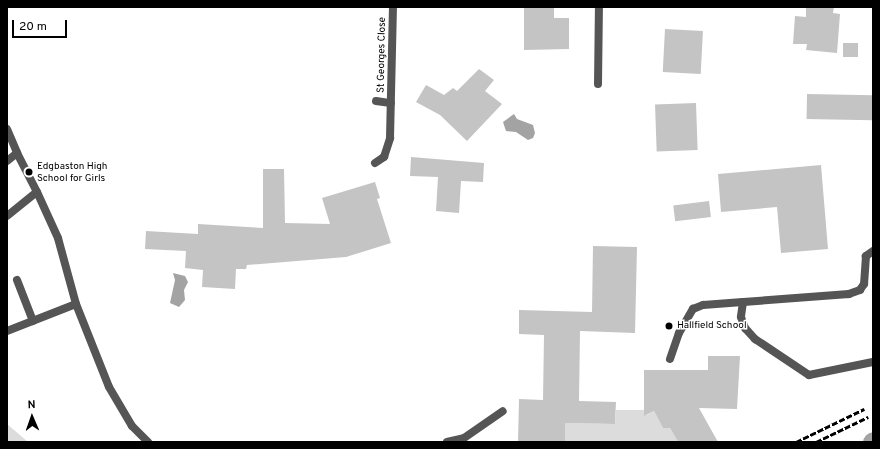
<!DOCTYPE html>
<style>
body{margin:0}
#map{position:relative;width:880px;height:449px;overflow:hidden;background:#fff;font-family:Overpass,sans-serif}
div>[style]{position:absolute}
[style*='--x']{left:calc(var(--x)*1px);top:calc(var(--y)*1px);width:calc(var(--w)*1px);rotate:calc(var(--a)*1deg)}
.green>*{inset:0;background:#dcdcdc}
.water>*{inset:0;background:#a3a3a3}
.canal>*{height:19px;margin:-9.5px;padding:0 9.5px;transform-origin:9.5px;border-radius:9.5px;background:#a3a3a3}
.building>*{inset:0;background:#c4c4c4;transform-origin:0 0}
.lane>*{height:8px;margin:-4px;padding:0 4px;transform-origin:4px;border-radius:4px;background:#555}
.street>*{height:8px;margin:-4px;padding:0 4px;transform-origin:4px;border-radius:4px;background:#555}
.rail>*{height:3px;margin-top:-1.5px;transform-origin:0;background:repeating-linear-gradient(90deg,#000 0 6px,transparent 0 8px)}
.dots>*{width:11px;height:11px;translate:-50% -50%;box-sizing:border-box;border:2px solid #fff;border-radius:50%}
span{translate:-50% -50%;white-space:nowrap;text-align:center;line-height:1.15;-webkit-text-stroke:3px #fff;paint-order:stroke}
.street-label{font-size:10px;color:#000}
.poi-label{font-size:10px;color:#000}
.left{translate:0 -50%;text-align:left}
.frame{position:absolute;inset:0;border:8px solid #000;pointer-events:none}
.north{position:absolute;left:12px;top:397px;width:40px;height:40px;-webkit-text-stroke:3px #fff;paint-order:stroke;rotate:358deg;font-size:11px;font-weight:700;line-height:16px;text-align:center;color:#000}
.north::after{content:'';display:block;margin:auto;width:14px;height:18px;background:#000;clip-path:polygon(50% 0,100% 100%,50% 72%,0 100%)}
.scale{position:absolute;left:12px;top:20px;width:55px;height:18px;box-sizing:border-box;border:2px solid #000;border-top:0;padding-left:5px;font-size:12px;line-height:14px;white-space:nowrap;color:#000;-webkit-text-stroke:3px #fff;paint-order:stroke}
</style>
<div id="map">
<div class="green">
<i style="clip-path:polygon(616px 410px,644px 410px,647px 415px,654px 411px,663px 428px,670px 428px,678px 442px,565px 442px,565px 423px,615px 424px)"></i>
<i style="clip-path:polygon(7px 424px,28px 442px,7px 442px)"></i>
</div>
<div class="water">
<i style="clip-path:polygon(514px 114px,517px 119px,533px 125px,535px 133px,533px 138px,528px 140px,516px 132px,506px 131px,503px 122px)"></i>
<i style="clip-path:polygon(173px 273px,185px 276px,188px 282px,184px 290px,185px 300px,179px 307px,170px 303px,175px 280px)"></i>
</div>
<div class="canal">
<i style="--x:872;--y:442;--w:1;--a:-45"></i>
</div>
<div class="building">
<i style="clip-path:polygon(524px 7px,554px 7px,554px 18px,569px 18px,569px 49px,524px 50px)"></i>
<i style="clip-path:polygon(806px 7px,834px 7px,833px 13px,840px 14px,837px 53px,806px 50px,807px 44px,793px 44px,795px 16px,806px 17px)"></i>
<i style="left:665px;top:29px;width:38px;height:43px;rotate:3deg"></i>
<i style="left:843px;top:43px;width:15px;height:14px"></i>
<i style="clip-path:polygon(479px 69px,494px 80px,485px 91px,502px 104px,467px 141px,440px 115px,416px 102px,426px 85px,444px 95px,453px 88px,457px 91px)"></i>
<i style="left:807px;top:94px;width:66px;height:25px;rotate:1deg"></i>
<i style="left:696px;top:103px;width:47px;height:41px;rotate:88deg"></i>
<i style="clip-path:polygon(411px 157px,484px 163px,483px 182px,461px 181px,459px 213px,436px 211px,438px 177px,410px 176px)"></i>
<i style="clip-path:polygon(821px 165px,828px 249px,781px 253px,777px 207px,721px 212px,718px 174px)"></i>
<i style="clip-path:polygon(263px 169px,284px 169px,285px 223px,330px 224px,322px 198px,375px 182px,380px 198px,377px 199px,391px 243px,346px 257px,247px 265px,246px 269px,236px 269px,235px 289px,202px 287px,203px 270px,185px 268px,186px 251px,145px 249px,146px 231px,198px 234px,198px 224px,263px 228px)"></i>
<i style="left:709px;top:201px;width:16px;height:36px;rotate:83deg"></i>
<i style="clip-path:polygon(593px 246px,637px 247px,635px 333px,580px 331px,579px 401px,616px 402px,615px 424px,565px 423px,565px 442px,518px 442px,519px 399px,543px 400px,544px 335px,519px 334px,519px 310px,592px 312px)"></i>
<i style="clip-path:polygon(708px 356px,740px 356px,737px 409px,699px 408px,718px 442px,678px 442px,670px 428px,663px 428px,654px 411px,644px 416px,644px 370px,708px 370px)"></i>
</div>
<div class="lane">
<i style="--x:7;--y:129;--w:26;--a:67"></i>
<i style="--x:17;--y:153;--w:13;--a:141"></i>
<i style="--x:7;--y:216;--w:38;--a:-39"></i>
<i style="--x:37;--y:192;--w:44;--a:-117.1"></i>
<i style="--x:873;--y:251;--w:9;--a:144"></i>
<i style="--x:866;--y:256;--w:28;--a:94"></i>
<i style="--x:864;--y:284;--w:7;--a:124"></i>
<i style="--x:860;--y:290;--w:12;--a:160"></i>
<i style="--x:849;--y:294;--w:106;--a:175.7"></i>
<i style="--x:743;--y:302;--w:15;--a:98"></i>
<i style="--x:741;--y:317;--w:12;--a:70"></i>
<i style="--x:745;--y:328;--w:15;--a:48"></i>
<i style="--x:755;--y:339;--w:65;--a:33.7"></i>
<i style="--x:809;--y:375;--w:65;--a:-11.5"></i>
<i style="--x:17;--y:280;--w:44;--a:68.7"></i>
<i style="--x:76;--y:304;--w:89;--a:68.3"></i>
<i style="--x:109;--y:387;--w:45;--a:59.5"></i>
<i style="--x:132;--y:426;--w:23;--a:45"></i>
<i style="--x:7;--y:331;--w:74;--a:-21.4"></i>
<i style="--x:76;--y:304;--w:68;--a:-105.3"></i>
<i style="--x:58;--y:238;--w:51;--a:-114.5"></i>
<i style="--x:670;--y:359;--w:28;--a:-71"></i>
<i style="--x:679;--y:333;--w:28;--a:-60"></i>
<i style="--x:693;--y:309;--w:11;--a:-22"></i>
<i style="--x:703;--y:305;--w:40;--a:-4.3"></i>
<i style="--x:447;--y:442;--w:17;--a:-13"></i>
<i style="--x:464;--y:438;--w:47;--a:-34.7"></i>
</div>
<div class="street">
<i style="--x:598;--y:84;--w:77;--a:-89.3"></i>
<i style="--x:376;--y:101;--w:15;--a:8"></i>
<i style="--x:375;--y:163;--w:11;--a:-34"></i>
<i style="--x:384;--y:157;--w:20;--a:-72"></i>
<i style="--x:390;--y:138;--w:131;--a:-88.7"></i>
</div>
<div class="rail">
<i style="--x:796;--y:442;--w:76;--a:-25.9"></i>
<i style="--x:816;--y:442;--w:58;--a:-25.7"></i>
</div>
<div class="dots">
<i style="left:29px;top:172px;background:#000"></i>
<i style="left:669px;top:326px;background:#000"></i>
</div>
<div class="street-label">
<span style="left:382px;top:55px;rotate:-89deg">St Georges Close</span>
</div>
<div class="poi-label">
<span class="left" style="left:37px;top:172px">Edgbaston High<br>School for Girls</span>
<span class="left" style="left:677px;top:326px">Hallfield School</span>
</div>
<div class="frame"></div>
<div class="north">N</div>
<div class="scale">20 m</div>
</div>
